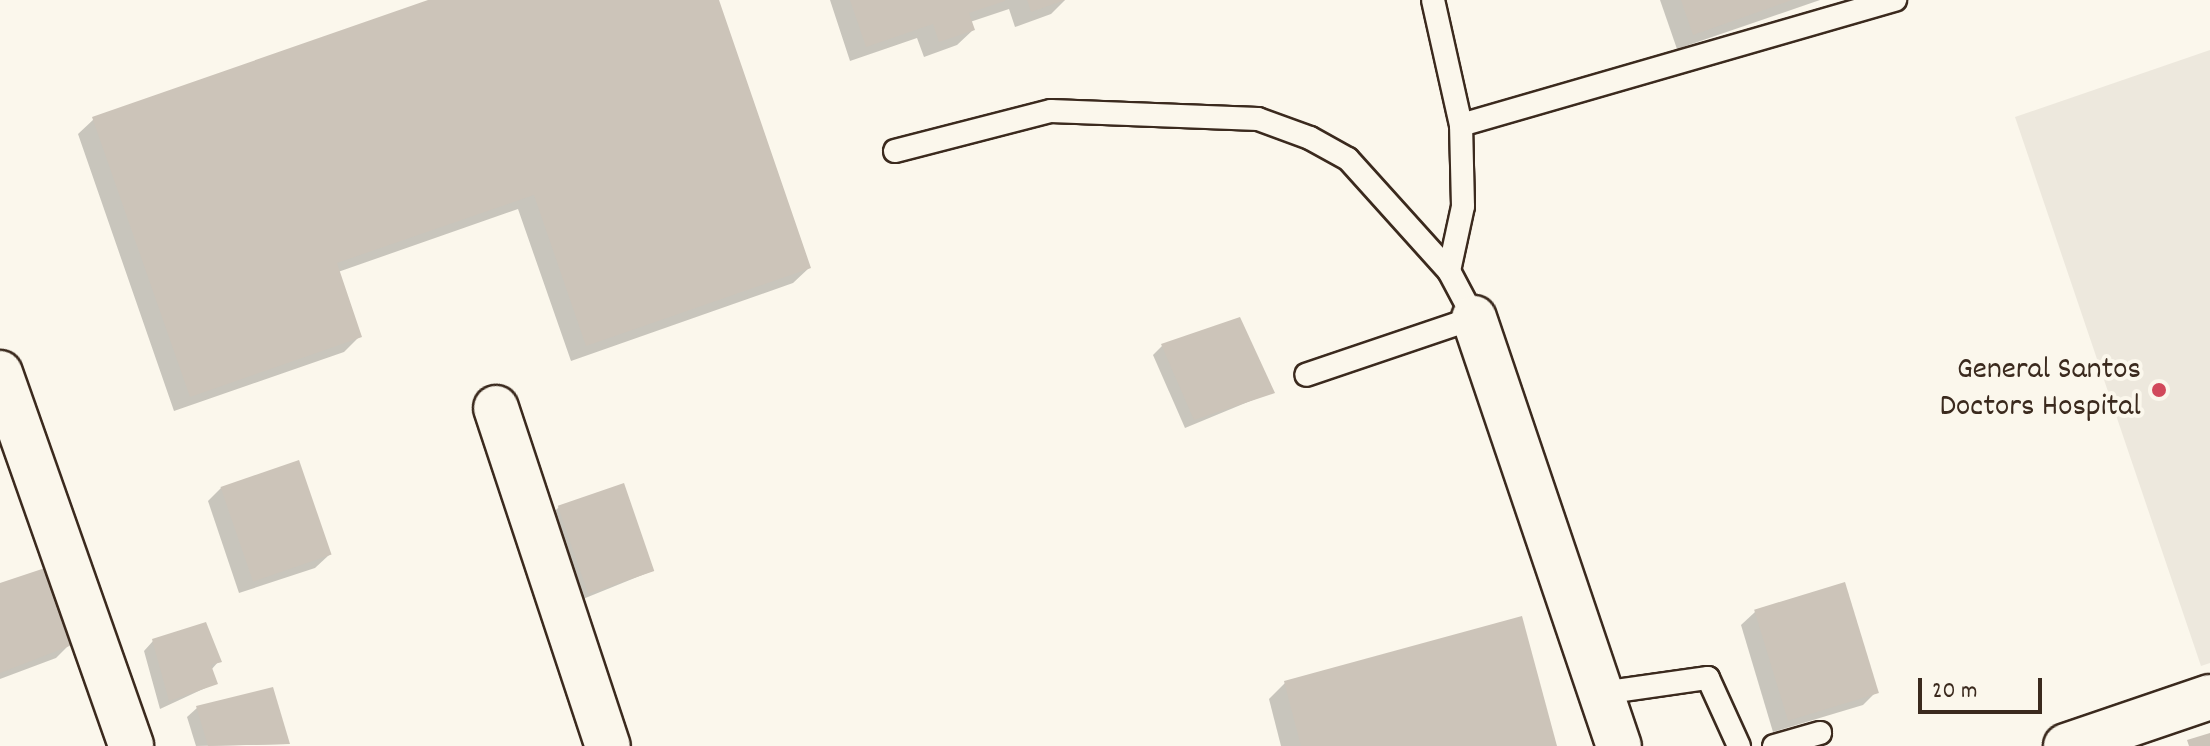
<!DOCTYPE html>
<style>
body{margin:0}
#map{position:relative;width:2210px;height:746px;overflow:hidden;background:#fbf7ec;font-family:Dekko,sans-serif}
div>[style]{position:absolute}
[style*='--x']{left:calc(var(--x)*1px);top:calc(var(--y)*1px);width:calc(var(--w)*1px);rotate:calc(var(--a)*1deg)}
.built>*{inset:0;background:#ede8dd}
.shadow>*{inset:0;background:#0003}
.building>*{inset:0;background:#ccc4b9;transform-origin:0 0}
.roads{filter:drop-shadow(2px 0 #3b2a1e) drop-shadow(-2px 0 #3b2a1e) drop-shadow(0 2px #3b2a1e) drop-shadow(0 -2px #3b2a1e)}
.service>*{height:22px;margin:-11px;padding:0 11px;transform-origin:11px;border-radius:11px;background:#fbf7ec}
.minor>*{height:44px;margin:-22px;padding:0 22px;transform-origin:22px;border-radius:22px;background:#fbf7ec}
.dots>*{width:22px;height:22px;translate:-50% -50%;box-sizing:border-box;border:4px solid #fbf7ec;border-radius:50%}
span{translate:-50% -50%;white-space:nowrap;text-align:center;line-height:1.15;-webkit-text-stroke:8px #fbf7ec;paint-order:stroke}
.poi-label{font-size:32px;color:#3b2a1e}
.right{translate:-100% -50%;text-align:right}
.scale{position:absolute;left:1918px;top:678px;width:124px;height:36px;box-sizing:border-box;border:4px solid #3b2a1e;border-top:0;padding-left:10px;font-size:24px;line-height:28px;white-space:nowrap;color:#3b2a1e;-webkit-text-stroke:6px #fbf7ec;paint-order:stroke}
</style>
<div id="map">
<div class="built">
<i style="clip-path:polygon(2210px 50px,2210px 663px,2201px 666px,2015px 117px)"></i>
</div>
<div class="shadow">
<i style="clip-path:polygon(434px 0,717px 0,809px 268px,793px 283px,571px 361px,518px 209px,338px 272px,360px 336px,344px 352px,174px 411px,78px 134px,94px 119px)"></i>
<i style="clip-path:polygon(830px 0,1065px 0,1051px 14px,1015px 27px,1009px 9px,970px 22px,973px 30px,957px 45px,924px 57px,917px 38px,850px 61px)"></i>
<i style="clip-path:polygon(1660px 0,1820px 0,1677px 49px)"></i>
<i style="clip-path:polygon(1162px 346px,1272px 392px,1185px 428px,1153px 355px)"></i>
<i style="clip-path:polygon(221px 488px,329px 555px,315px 568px,239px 593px,208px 501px)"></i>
<i style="clip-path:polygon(559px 507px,652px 571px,578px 601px,550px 516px)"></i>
<i style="clip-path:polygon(0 585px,69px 645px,56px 658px,0 679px)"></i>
<i style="clip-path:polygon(1755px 612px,1876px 692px,1863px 705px,1773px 732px,1741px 625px)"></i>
<i style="clip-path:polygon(153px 641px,219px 661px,211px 670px,216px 683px,160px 709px,144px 651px)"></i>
<i style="clip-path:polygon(1285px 683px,1555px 746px,1281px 746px,1269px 699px)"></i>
<i style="clip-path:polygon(197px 708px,287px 744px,196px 746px,187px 717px)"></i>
</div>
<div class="building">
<i style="clip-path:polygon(428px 0,719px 0,811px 268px,586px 346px,534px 195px,337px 263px,362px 337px,190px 397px,92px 117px)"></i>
<i style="clip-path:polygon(850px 0,1005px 0,1005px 1px,969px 13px,975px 30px,939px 42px,933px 24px,866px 47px)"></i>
<i style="clip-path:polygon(1027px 0,1065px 0,1031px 12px)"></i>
<i style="clip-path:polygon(1681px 0,1792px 0,1693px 35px)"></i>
<i style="clip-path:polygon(1240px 317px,1275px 393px,1194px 420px,1161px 344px)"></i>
<i style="left:299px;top:460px;width:100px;height:83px;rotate:71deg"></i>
<i style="left:624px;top:483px;width:93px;height:70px;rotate:71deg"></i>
<i style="clip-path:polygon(45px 568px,72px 645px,0 673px,0 583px)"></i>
<i style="left:1845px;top:582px;width:116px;height:95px;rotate:73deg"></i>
<i style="clip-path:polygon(1522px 616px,1557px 746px,1301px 746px,1284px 681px)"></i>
<i style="clip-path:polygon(206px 622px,222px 662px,211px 665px,218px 684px,169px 701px,152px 639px)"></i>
<i style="clip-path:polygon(273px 687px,290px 744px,208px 746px,196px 706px)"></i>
<i style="clip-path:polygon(2210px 733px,2210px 746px,2189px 746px,2187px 740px)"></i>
</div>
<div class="roads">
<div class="service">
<i style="--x:1433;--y:0;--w:128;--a:77.4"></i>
<i style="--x:1461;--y:125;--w:452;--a:-16.1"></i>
<i style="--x:895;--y:151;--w:161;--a:-14.4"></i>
<i style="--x:1051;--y:111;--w:207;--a:2.2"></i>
<i style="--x:1258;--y:119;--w:55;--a:20.1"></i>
<i style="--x:1310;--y:138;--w:43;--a:28.9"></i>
<i style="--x:1348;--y:159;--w:151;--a:48"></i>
<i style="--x:1449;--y:271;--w:53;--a:62"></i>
<i style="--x:1474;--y:318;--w:177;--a:161.3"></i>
<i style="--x:1449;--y:271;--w:66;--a:-77.8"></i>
<i style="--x:1463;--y:206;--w:81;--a:-91.4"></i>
<i style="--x:1602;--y:693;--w:107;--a:-8.1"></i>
<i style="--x:1708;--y:678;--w:75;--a:65.5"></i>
<i style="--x:1774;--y:746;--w:48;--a:-15.8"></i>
</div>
<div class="minor">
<i style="--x:1474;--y:318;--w:452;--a:71.3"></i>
<i style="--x:0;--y:373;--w:395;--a:70.6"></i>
<i style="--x:496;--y:408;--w:356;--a:71.7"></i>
<i style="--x:2066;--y:746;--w:152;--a:-18.8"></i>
</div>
</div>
<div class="dots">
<i style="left:2159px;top:390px;background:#d1495b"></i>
</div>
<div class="poi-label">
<span class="right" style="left:2141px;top:390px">General Santos<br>Doctors Hospital</span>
</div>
<div class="scale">20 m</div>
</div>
